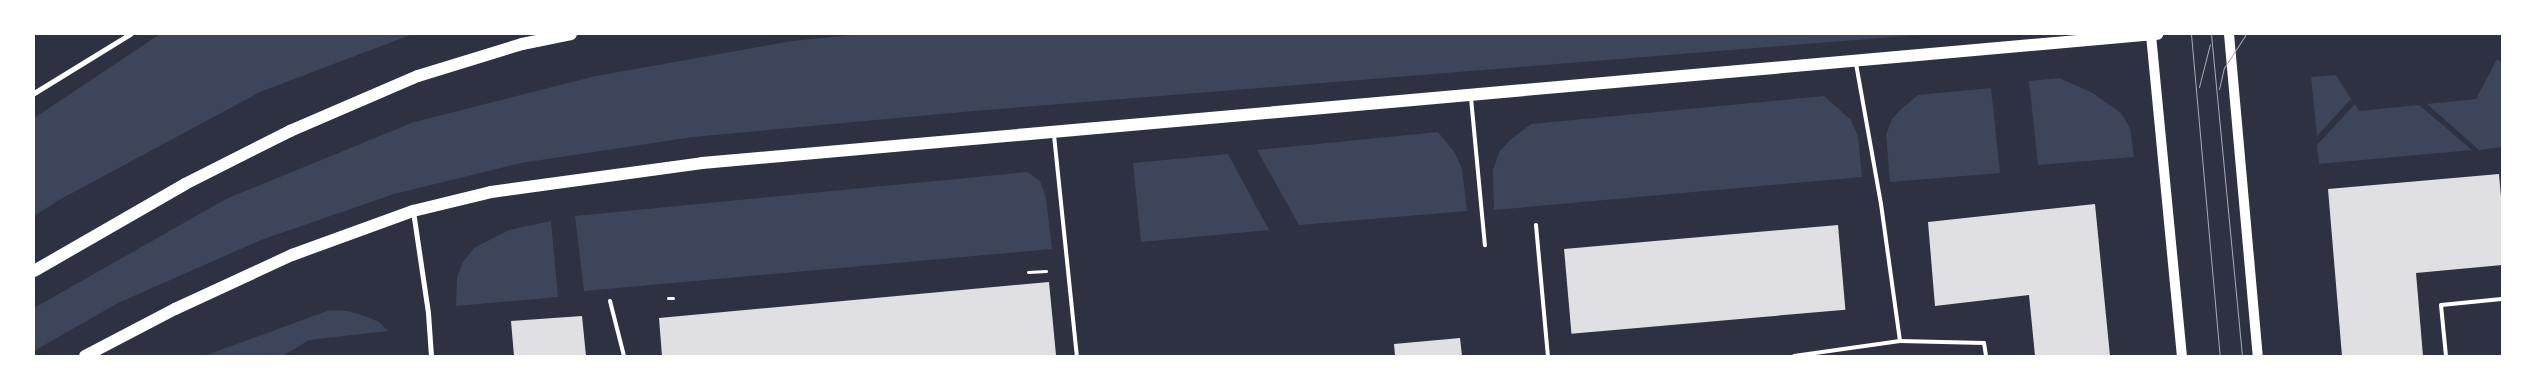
<!DOCTYPE html>
<style>
body{margin:0}
#map{position:relative;width:2536px;height:390px;overflow:hidden;background:#2d3142;font-family:"Noto Sans",sans-serif}
div>[style]{position:absolute}
[style*='--x']{left:calc(var(--x)*1px);top:calc(var(--y)*1px);width:calc(var(--w)*1px);rotate:calc(var(--a)*1deg)}
.green>*{inset:0;background:#3c4559}
.building>*{inset:0;background:#e0e0e3;transform-origin:0 0}
.path>*{height:3px;margin:-1.5px;padding:0 1.5px;transform-origin:1.5px;border-radius:1.5px;background:#fff}
.service>*{height:4px;margin:-2px;padding:0 2px;transform-origin:2px;border-radius:2px;background:#fff}
.minor>*{height:5px;margin:-2.5px;padding:0 2.5px;transform-origin:2.5px;border-radius:2.5px;background:#fff}
.secondary>*{height:10px;margin:-5px;padding:0 5px;transform-origin:5px;border-radius:5px;background:#fff}
.primary>*{height:12px;margin:-6px;padding:0 6px;transform-origin:6px;border-radius:6px;background:#fff}
.tram>*{height:1px;margin:-0.5px;padding:0 0.5px;transform-origin:0.5px;border-radius:0.5px;background:#abadb3}
span{translate:-50% -50%;white-space:nowrap;text-align:center;line-height:1.15;-webkit-text-stroke:4.5px #fff;paint-order:stroke}
.frame{position:absolute;inset:0;border:35px solid #fff;pointer-events:none}
</style>
<div id="map">
<div class="green">
<i style="clip-path:polygon(160px 34px,413px 34px,260px 92px,59px 200px,34px 216px,34px 118px)"></i>
<i style="clip-path:polygon(861px 34px,1930px 34px,974px 111px,693px 137px,521px 163px,394px 194px,261px 240px,118px 303px,34px 351px,34px 308px,226px 199px,414px 122px,596px 76px,792px 41px)"></i>
<i style="clip-path:polygon(2497px 59px,2502px 63px,2502px 147px,2479px 150px,2427px 104px,2476px 99px)"></i>
<i style="clip-path:polygon(2336px 75px,2351px 99px,2317px 136px,2311px 77px)"></i>
<i style="clip-path:polygon(2059px 78px,2091px 92px,2121px 113px,2130px 128px,2134px 157px,2038px 165px,2029px 81px)"></i>
<i style="clip-path:polygon(1991px 88px,2000px 173px,1890px 182px,1886px 134px,1892px 119px,1900px 110px,1918px 95px)"></i>
<i style="clip-path:polygon(1824px 96px,1851px 120px,1858px 136px,1862px 177px,1494px 210px,1493px 170px,1499px 152px,1510px 140px,1531px 124px)"></i>
<i style="clip-path:polygon(2355px 104px,2359px 111px,2419px 105px,2472px 150px,2319px 164px,2317px 145px)"></i>
<i style="clip-path:polygon(1438px 132px,1455px 153px,1462px 169px,1467px 211px,1299px 225px,1257px 150px)"></i>
<i style="clip-path:polygon(1228px 154px,1269px 230px,1141px 242px,1133px 163px)"></i>
<i style="clip-path:polygon(1027px 172px,1040px 181px,1046px 198px,1052px 249px,584px 291px,575px 216px)"></i>
<i style="clip-path:polygon(551px 221px,558px 297px,456px 306px,457px 277px,463px 262px,474px 248px,509px 230px)"></i>
<i style="clip-path:polygon(330px 310px,348px 311px,365px 316px,379px 322px,388px 331px,309px 340px,283px 356px,204px 356px)"></i>
</div>
<div class="building">
<i style="clip-path:polygon(2499px 174px,2502px 209px,2502px 265px,2416px 273px,2423px 356px,2342px 356px,2328px 189px)"></i>
<i style="clip-path:polygon(2095px 204px,2110px 356px,2035px 356px,2029px 295px,1935px 306px,1928px 222px)"></i>
<i style="left:1838px;top:225px;width:85px;height:275px;rotate:85deg"></i>
<i style="clip-path:polygon(1049px 282px,1056px 355px,662px 356px,659px 318px)"></i>
<i style="clip-path:polygon(582px 316px,586px 356px,514px 356px,511px 321px)"></i>
<i style="clip-path:polygon(1460px 338px,1462px 356px,1395px 356px,1394px 344px)"></i>
</div>
<div class="path">
<i style="--x:1028;--y:272;--w:18;--a:-3"></i>
<i style="--x:668;--y:298;--w:5;--a:0"></i>
</div>
<div class="service">
<i style="--x:1471;--y:98;--w:148;--a:84.6"></i>
<i style="--x:1054;--y:135;--w:222;--a:84.1"></i>
<i style="--x:1536;--y:225;--w:132;--a:84.8"></i>
<i style="--x:610;--y:301;--w:57;--a:75.7"></i>
<i style="--x:1900;--y:341;--w:84;--a:1.4"></i>
<i style="--x:1984;--y:343;--w:13;--a:81"></i>
<i style="--x:1794;--y:356;--w:107;--a:-8.1"></i>
<i style="--x:1900;--y:341;--w:138;--a:-97.9"></i>
<i style="--x:1881;--y:204;--w:143;--a:-100.1"></i>
<i style="--x:2446;--y:356;--w:51;--a:-95.6"></i>
<i style="--x:2441;--y:305;--w:61;--a:-5.6"></i>
</div>
<div class="minor">
<i style="--x:34;--y:93;--w:113;--a:-31.6"></i>
<i style="--x:413;--y:211;--w:103;--a:81.6"></i>
<i style="--x:428;--y:313;--w:43;--a:86"></i>
</div>
<div class="secondary">
<i style="--x:2229;--y:34;--w:323;--a:84.9"></i>
<i style="--x:2151;--y:35;--w:322;--a:84.5"></i>
</div>
<div class="primary">
<i style="--x:34;--y:271;--w:174;--a:-29.9"></i>
<i style="--x:185;--y:184;--w:118;--a:-26.8"></i>
<i style="--x:290;--y:131;--w:139;--a:-23.3"></i>
<i style="--x:418;--y:76;--w:109;--a:-17.1"></i>
<i style="--x:522;--y:44;--w:50;--a:-11.5"></i>
<i style="--x:85;--y:356;--w:102;--a:-27.6"></i>
<i style="--x:175;--y:309;--w:129;--a:-24.8"></i>
<i style="--x:292;--y:255;--w:129;--a:-20"></i>
<i style="--x:413;--y:211;--w:80;--a:-13.7"></i>
<i style="--x:491;--y:192;--w:213;--a:-7.8"></i>
<i style="--x:702;--y:163;--w:1461;--a:-5.07"></i>
</div>
<div class="tram">
<i style="--x:2191;--y:34;--w:323;--a:84.9"></i>
<i style="--x:2211;--y:34;--w:323;--a:84.5"></i>
<i style="--x:2199;--y:87;--w:44;--a:-75.7"></i>
<i style="--x:2219;--y:89;--w:22;--a:-77"></i>
<i style="--x:2224;--y:68;--w:40;--a:-57.1"></i>
</div>
<div class="frame"></div>
</div>
